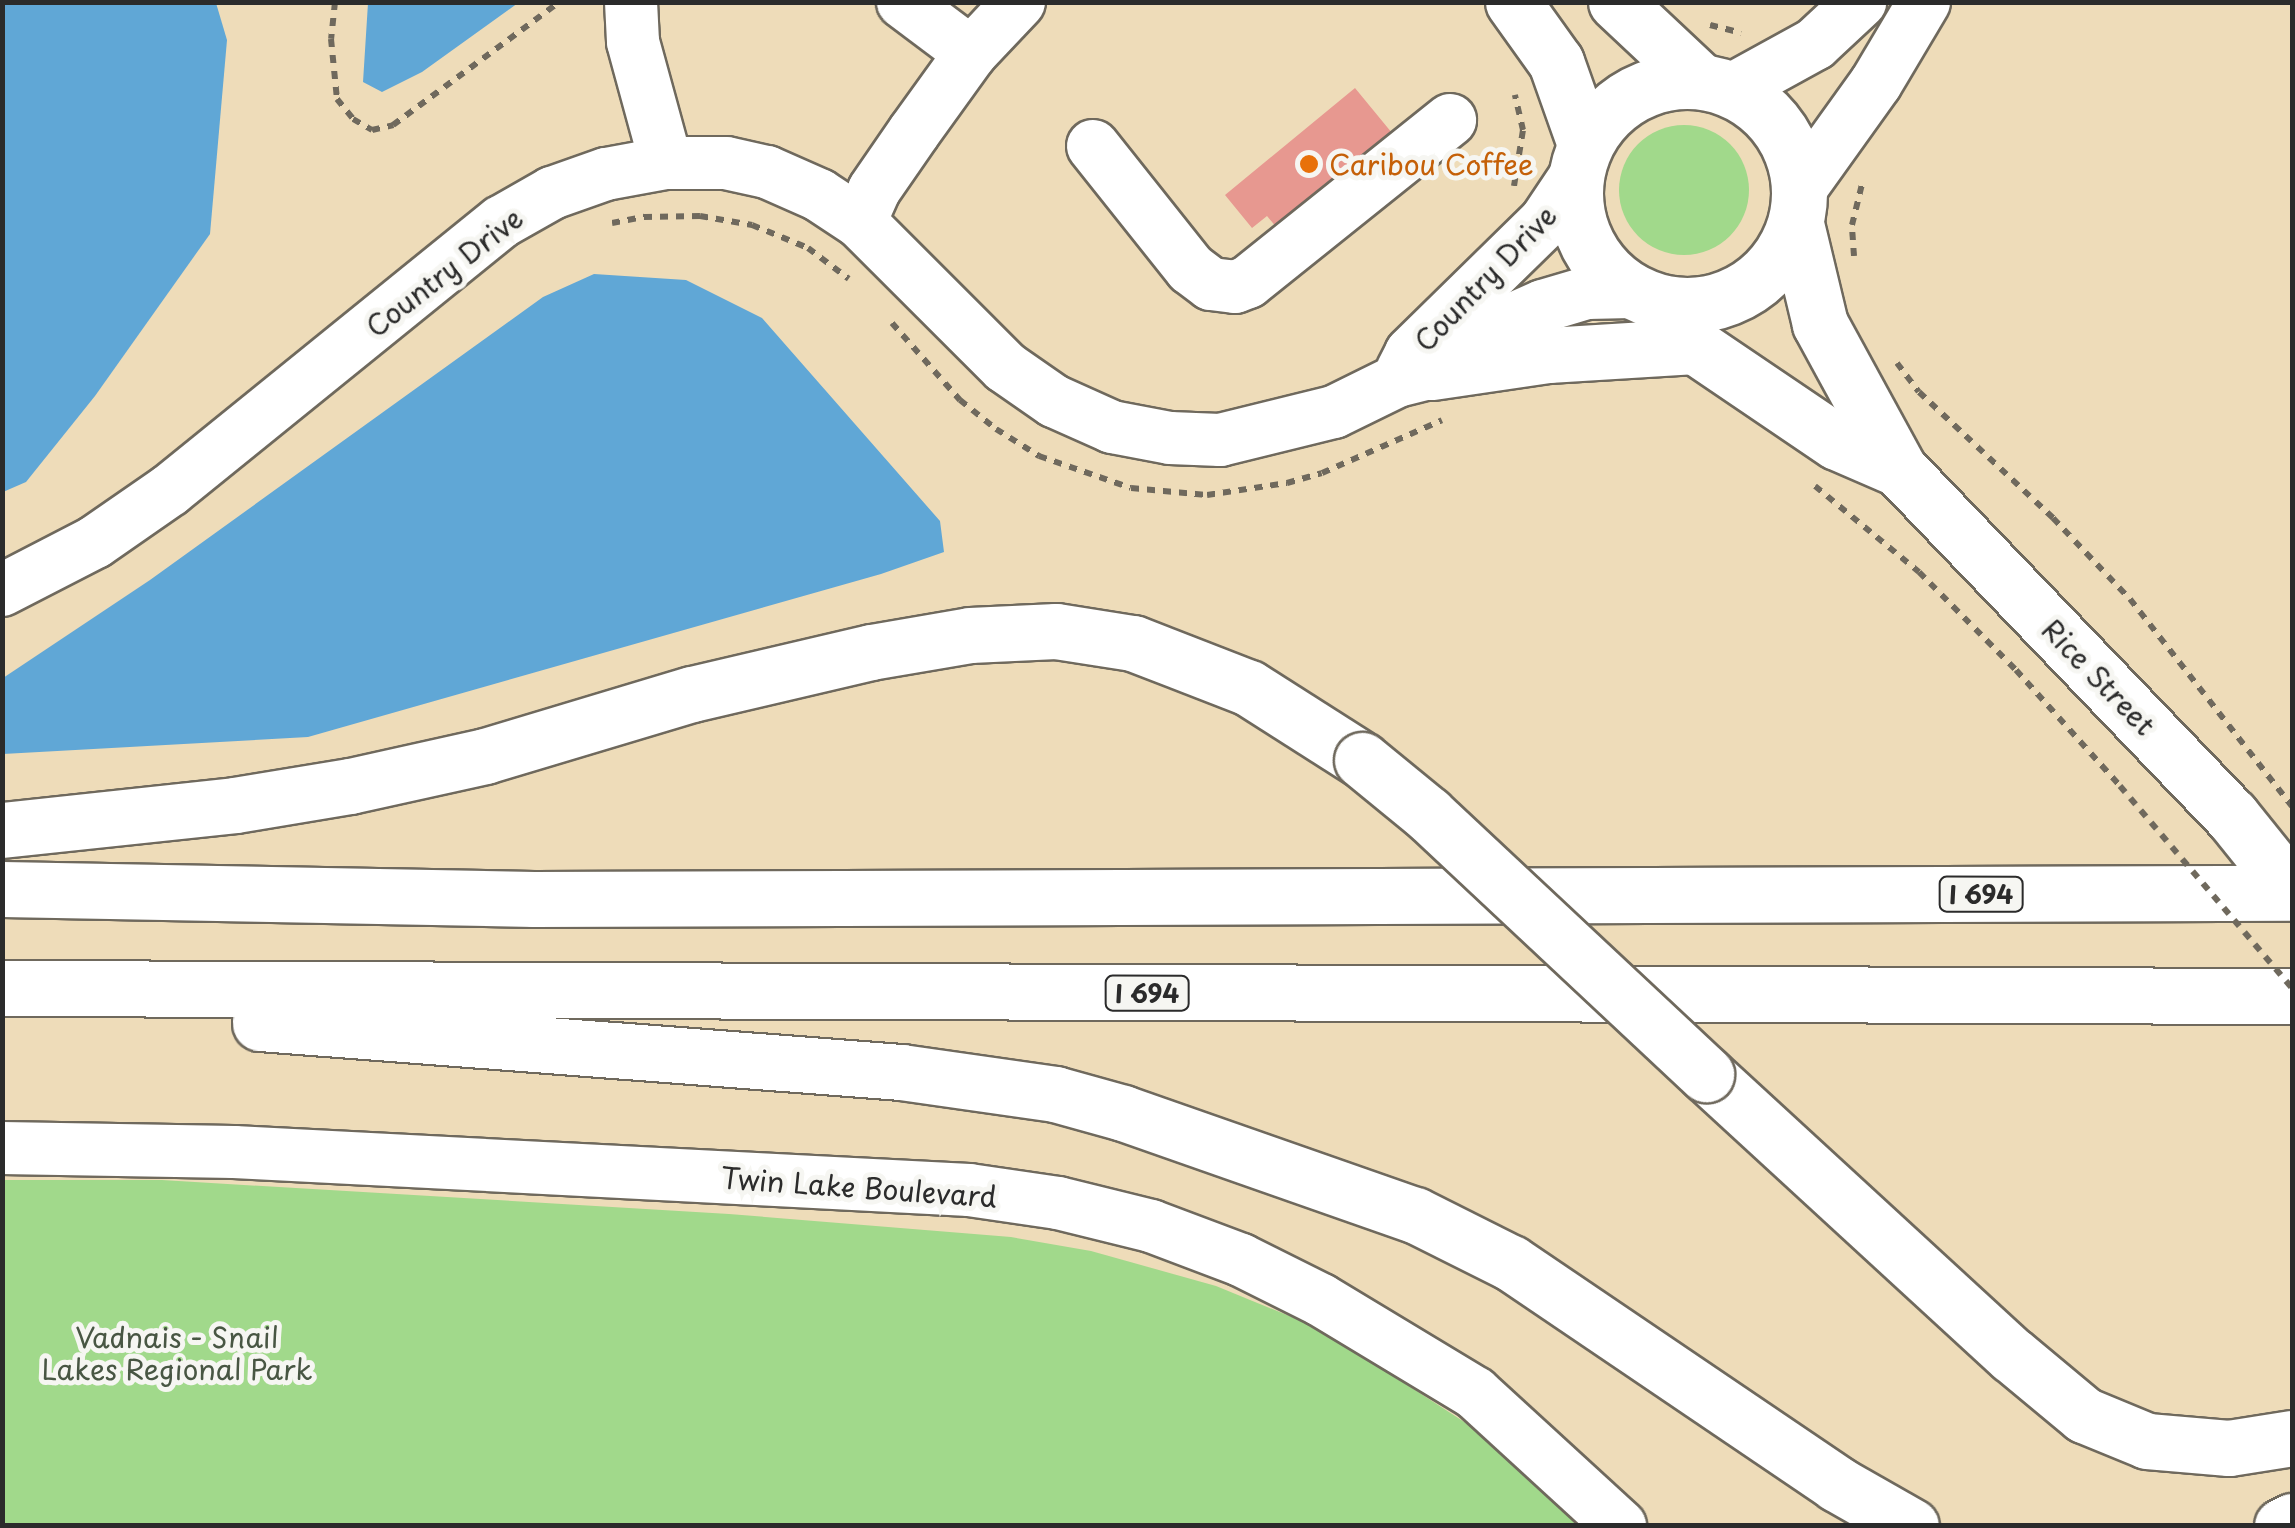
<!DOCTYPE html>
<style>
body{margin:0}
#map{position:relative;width:2295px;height:1528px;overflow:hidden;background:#eedcb9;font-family:"Playpen Sans",sans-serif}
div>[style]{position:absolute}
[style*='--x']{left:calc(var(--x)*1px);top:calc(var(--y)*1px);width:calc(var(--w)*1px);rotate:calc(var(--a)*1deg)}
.green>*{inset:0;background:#a1d98b}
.round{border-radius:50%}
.water>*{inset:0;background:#60a7d6}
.building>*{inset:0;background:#e79890}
.path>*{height:6px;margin-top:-3px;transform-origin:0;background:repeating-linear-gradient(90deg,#6f695d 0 8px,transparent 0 16px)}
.roads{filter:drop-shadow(2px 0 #6f695d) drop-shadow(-2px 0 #6f695d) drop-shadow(0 2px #6f695d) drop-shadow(0 -2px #6f695d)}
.minor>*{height:52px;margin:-26px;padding:0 26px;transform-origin:26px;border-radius:26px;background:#fff}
.major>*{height:55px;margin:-27.5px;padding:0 27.5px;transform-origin:27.5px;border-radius:27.5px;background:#fff}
.major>.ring{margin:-27.5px;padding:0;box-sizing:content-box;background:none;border:55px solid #fff;border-radius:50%}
.highway>*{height:55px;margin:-27.5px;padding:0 27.5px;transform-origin:27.5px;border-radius:27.5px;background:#fff}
.path-bridge>*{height:6px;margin-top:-3px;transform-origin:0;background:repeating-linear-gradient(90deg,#6f695d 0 8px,transparent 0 16px)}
.bridges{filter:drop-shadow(2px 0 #6f695d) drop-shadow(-2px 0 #6f695d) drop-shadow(0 2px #6f695d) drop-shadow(0 -2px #6f695d)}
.highway-bridge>*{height:55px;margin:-27.5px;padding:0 27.5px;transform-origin:27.5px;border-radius:27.5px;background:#fff}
.dots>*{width:28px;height:28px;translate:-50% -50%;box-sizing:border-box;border:5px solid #f6f6f2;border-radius:50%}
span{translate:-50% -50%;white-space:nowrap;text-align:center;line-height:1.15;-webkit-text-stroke:10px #f6f6f2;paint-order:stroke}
.shield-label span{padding:2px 8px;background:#f6f6f2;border:2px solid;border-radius:8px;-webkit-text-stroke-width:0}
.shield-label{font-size:25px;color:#2b2b2b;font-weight:700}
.food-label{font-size:28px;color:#c56008}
.left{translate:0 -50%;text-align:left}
.street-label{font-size:28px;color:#2b2b2b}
.park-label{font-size:28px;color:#485643}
.frame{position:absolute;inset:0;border:5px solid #2b2b2b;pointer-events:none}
</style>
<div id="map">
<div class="green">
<i class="round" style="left:1619px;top:125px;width:130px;height:130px"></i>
<i style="clip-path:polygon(2px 1180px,162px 1180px,729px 1214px,1011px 1237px,1091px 1251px,1216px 1286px,1321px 1329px,1469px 1425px,1579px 1525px,3px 1525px)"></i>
</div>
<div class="water">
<i style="clip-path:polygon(3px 2px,216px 3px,227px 40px,210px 234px,95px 396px,26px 482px,3px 492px)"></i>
<i style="clip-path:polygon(368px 3px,368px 2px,518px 3px,422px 72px,382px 92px,363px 82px)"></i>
<i style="clip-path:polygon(594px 274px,686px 280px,762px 318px,940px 521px,944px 552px,881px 574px,308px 737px,3px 754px,3px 678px,150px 580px,543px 297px)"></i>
</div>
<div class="building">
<i style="clip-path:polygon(1355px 88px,1392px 133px,1277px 228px,1267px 216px,1252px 228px,1225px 195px)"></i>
</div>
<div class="path">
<i style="--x:335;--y:2;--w:37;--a:96"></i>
<i style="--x:331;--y:39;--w:60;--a:84.3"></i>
<i style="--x:337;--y:99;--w:26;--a:51"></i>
<i style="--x:353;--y:119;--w:22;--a:30"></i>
<i style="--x:372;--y:130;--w:22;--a:-13"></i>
<i style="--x:393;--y:125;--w:207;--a:-36.5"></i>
<i style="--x:1710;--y:25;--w:32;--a:14"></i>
<i style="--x:1514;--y:186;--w:57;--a:-80.9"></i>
<i style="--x:1523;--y:130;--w:36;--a:-103"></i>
<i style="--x:612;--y:223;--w:33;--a:-11"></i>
<i style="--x:644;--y:217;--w:56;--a:-1"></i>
<i style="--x:700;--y:216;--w:53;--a:9.8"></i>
<i style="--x:752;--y:225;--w:61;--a:22.3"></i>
<i style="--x:808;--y:248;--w:51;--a:37.1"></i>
<i style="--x:1854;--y:256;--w:31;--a:-94"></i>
<i style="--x:1852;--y:225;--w:42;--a:-76.3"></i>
<i style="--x:892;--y:323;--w:103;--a:48.6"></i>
<i style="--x:960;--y:400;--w:46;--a:38.9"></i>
<i style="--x:996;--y:429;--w:51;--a:32.1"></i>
<i style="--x:1039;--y:456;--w:97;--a:19.2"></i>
<i style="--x:1131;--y:488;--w:76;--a:5.3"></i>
<i style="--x:1207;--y:495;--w:81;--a:-8.5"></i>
<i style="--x:1287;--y:483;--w:36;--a:-16"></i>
<i style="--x:1322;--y:473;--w:131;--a:-23.8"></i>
<i style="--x:1897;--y:363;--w:36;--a:53"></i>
<i style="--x:1919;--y:392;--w:184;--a:43.2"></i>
<i style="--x:2053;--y:518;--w:112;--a:46.5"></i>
<i style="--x:2130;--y:599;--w:263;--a:52"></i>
<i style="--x:1815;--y:486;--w:135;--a:39.6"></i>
<i style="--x:1919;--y:572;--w:138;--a:45.3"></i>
<i style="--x:2016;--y:670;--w:156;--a:48.1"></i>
</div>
<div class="roads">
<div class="minor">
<i style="--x:631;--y:2;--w:40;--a:87.1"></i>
<i style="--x:633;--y:42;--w:125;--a:74.7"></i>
<i style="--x:903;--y:2;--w:85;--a:36.9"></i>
<i style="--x:1733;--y:89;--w:94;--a:-28.8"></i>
<i style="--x:1815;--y:44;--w:62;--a:-43"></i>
<i style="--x:1093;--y:146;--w:157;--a:51.5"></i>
<i style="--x:1191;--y:269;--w:25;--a:37"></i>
<i style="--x:1211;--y:284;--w:24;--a:7"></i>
<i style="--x:1235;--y:287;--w:14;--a:-21"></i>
<i style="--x:1248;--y:282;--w:259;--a:-38.7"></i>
<i style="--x:1800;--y:189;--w:130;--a:-54.4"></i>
<i style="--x:1876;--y:83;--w:94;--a:-59.3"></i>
<i style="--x:860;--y:222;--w:35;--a:-66"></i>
<i style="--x:874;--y:190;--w:70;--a:-55.4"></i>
<i style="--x:914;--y:132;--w:97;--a:-54.2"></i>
<i style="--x:971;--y:53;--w:70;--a:-46.7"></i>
<i style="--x:1402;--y:371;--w:20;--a:-63"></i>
<i style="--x:1411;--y:353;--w:187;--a:-44.4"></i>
<i style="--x:1545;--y:222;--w:54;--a:-56.3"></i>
<i style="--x:2;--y:590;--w:105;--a:-27.3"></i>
<i style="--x:95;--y:542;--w:91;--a:-34.7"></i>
<i style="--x:170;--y:490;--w:426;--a:-39"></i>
<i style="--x:501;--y:222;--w:59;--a:-29.6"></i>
<i style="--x:552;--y:193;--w:57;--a:-19.4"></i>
<i style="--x:606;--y:174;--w:61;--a:-10.4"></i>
<i style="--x:666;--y:163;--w:60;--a:0"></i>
<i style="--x:726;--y:163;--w:42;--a:12.4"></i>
<i style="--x:767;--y:172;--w:57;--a:23.9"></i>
<i style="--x:819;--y:195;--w:49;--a:33.4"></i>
<i style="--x:860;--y:222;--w:205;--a:45"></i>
<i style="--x:1005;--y:367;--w:60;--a:34.8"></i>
<i style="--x:1054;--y:401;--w:64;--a:24.1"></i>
<i style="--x:1112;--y:427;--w:59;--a:10.7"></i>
<i style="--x:1170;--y:438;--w:50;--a:2.3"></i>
<i style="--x:1220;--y:440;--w:117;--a:-13.8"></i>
<i style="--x:1334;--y:412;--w:70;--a:-26.2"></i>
<i style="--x:1397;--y:381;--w:36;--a:-14"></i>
<i style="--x:1432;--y:372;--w:102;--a:-32.6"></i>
<i style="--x:1518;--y:317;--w:27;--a:-24"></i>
<i style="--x:1543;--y:306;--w:46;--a:-16.5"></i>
<i style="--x:1587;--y:293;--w:44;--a:-1.3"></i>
<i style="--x:2;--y:1148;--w:232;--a:1"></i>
<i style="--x:234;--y:1152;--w:736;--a:2.96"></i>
<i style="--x:969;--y:1190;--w:90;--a:8.3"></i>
<i style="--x:1058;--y:1203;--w:96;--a:13.9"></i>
<i style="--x:1151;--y:1226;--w:96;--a:20.7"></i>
<i style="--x:1241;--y:1260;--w:89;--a:26.6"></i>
<i style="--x:1321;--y:1300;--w:180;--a:31.1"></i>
<i style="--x:1475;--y:1393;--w:197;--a:42.5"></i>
</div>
<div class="major">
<i style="--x:1513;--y:2;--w:74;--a:54.4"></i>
<i style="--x:1556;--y:62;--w:87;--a:70.5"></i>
<i style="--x:1616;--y:2;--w:114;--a:43.2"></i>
<i class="ring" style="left:1575px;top:81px;width:169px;height:169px"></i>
<i style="--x:1796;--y:224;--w:103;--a:76.5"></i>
<i style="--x:1820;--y:324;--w:165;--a:61.4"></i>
<i style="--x:1899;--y:469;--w:480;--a:46.2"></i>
<i style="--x:2231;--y:815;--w:97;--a:51.2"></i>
<i style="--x:1663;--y:303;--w:54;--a:53.3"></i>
<i style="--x:1695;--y:346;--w:171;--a:34.1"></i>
<i style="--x:1837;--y:442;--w:68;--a:23.5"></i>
<i style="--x:1432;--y:372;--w:117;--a:-8.3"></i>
<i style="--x:1548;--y:355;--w:147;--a:-3.5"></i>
</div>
<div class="highway">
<i style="--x:2;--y:830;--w:234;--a:-6.1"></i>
<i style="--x:235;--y:805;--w:117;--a:-9.4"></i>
<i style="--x:350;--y:786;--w:138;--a:-12.5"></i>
<i style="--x:485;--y:756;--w:216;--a:-16.7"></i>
<i style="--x:692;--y:694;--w:184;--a:-13.2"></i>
<i style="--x:871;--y:652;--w:100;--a:-9.7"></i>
<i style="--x:970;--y:635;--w:86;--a:-2.7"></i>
<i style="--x:1056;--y:631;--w:78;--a:8.9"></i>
<i style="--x:1133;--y:643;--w:124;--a:21.2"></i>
<i style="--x:1249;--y:688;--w:134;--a:32.5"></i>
<i style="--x:2;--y:889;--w:532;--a:1.08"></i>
<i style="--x:534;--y:899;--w:1758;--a:-0.2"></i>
<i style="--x:2;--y:988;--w:2290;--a:0.2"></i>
<i style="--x:260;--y:1023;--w:643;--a:4.37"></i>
<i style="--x:901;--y:1072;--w:156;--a:8.1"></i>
<i style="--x:1055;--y:1094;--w:71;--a:15.6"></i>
<i style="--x:1123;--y:1113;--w:309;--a:19.3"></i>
<i style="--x:1415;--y:1215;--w:107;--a:26.6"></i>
<i style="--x:1511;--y:1263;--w:394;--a:34.1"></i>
<i style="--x:1837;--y:1484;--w:85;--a:29.6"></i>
<i style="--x:1706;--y:1074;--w:415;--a:42.6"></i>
<i style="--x:2012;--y:1355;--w:94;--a:39.8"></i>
<i style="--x:2084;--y:1415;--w:68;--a:22.4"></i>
<i style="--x:2147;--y:1441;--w:82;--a:4.9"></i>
<i style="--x:2229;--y:1448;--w:64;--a:-9"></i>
<i style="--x:2282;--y:1526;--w:11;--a:-27"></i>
</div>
</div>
<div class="path-bridge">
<i style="--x:2120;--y:786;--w:265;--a:49.6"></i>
</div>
<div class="bridges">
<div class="highway-bridge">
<i style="--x:1362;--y:760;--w:85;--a:39.3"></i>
<i style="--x:1428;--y:814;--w:381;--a:43.1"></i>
</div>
</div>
<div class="dots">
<i style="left:1309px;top:164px;background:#e8710a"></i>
</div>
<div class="shield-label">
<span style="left:1981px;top:894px">I 694</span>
<span style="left:1147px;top:993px">I 694</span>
</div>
<div class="food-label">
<span class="left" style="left:1329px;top:164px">Caribou Coffee</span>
</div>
<div class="street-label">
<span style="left:444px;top:272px;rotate:-38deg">Country Drive</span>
<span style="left:1485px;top:278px;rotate:-46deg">Country Drive</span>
<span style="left:2099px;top:677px;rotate:46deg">Rice Street</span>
<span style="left:859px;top:1187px;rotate:4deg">Twin Lake Boulevard</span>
</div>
<div class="park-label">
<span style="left:177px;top:1353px">Vadnais - Snail<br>Lakes Regional Park</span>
</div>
<div class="frame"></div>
</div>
